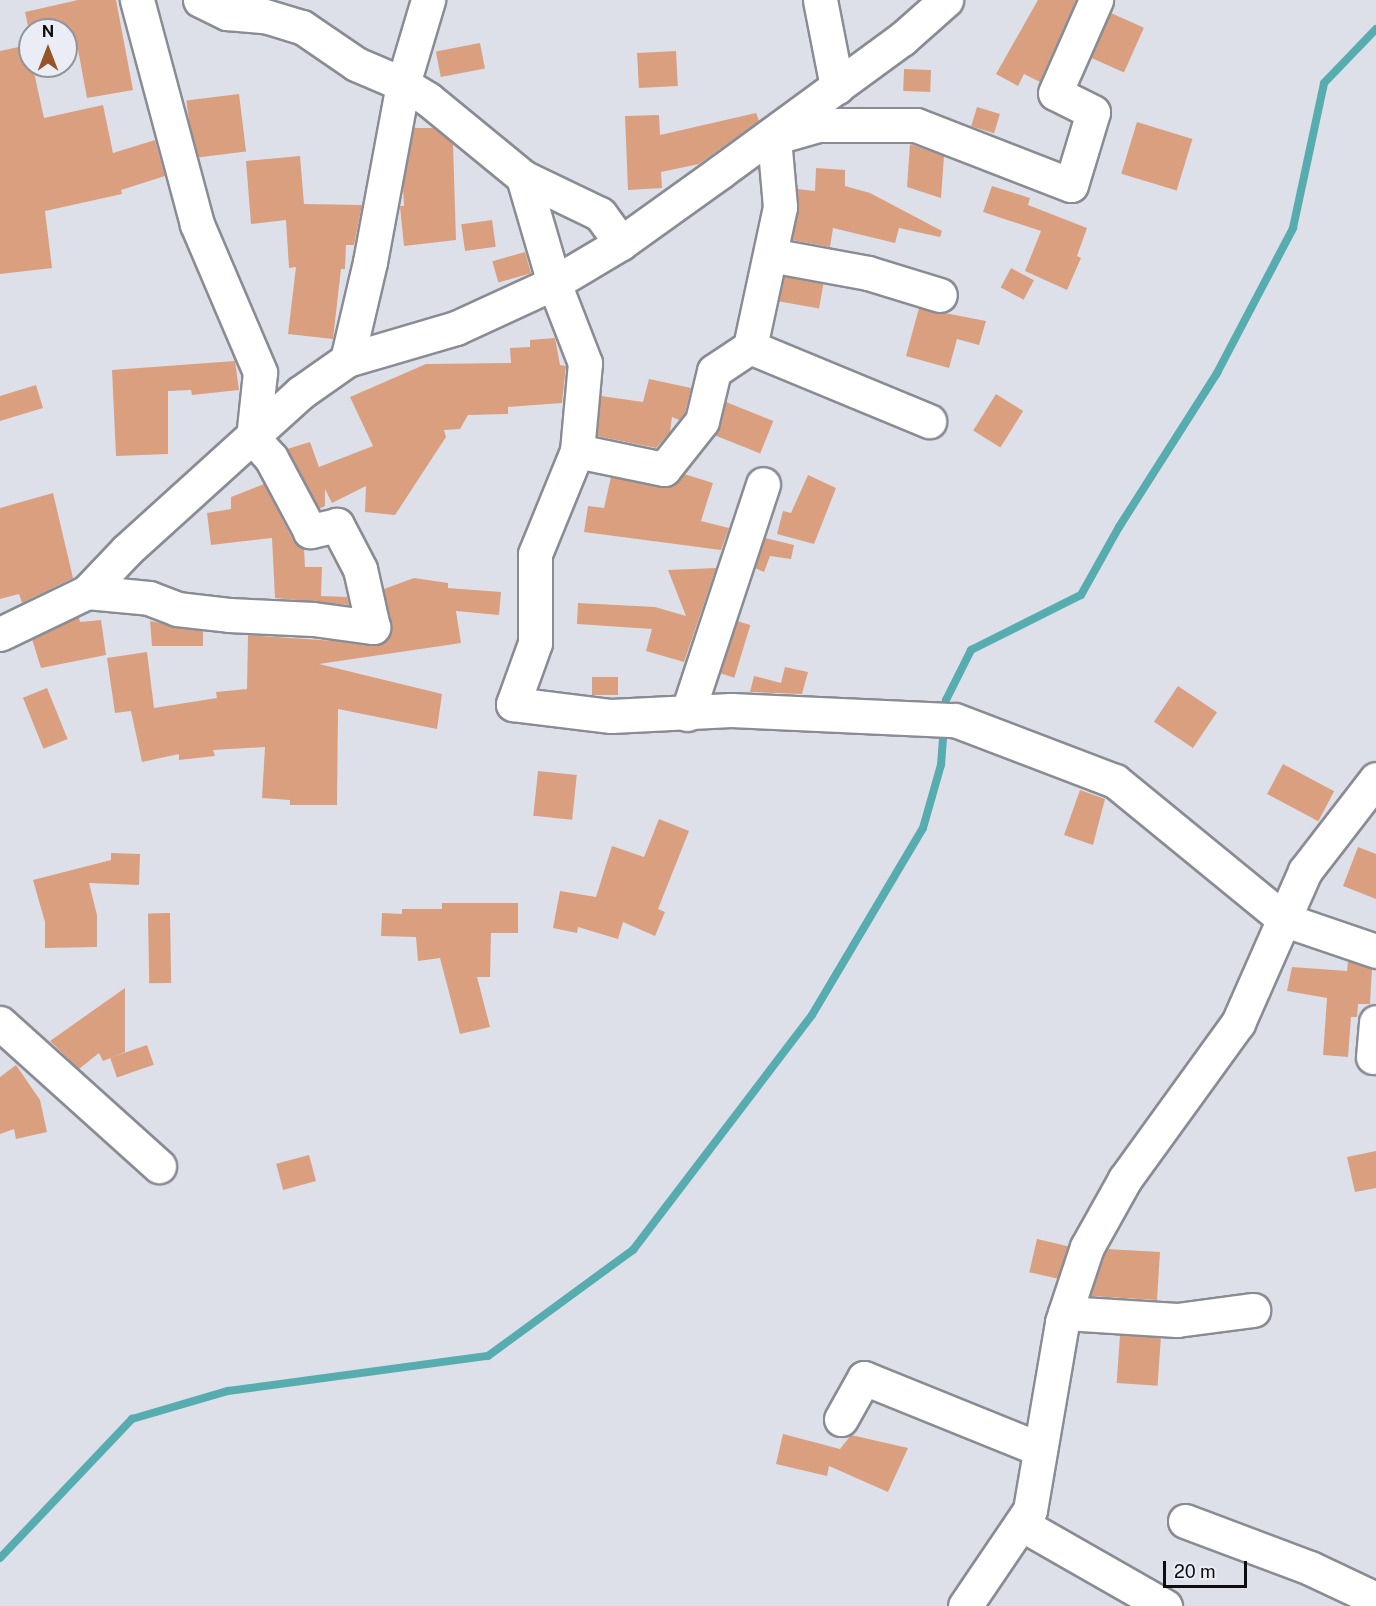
<!DOCTYPE html>
<style>
body{margin:0}
#map{position:relative;width:1376px;height:1606px;overflow:hidden;background:#dee0e9;font-family:"Public Sans",sans-serif}
div>[style]{position:absolute}
[style*='--x']{left:calc(var(--x)*1px);top:calc(var(--y)*1px);width:calc(var(--w)*1px);rotate:calc(var(--a)*1deg)}
.stream>*{height:8px;margin:-4px;padding:0 4px;transform-origin:4px;border-radius:4px;background:#56acaf}
.building>*{inset:0;background:#da9f7f;transform-origin:0 0}
.roads{filter:drop-shadow(2px 0 #8a8c94) drop-shadow(-2px 0 #8a8c94) drop-shadow(0 2px #8a8c94) drop-shadow(0 -2px #8a8c94)}
.minor>*{height:33px;margin:-16.5px;padding:0 16.5px;transform-origin:16.5px;border-radius:16.5px;background:#fff}
span{translate:-50% -50%;white-space:nowrap;text-align:center;line-height:1.15;-webkit-text-stroke:4.5px #ebedf6;paint-order:stroke}
.north{position:absolute;left:18px;top:18px;width:60px;height:60px;box-sizing:border-box;background:#ebedf6;border:2px solid #92939a;border-radius:50%;rotate:0deg;font-size:16px;font-weight:700;line-height:24px;text-align:center;color:#0d0d10}
.north::after{content:'';display:block;margin:auto;width:21px;height:27px;background:#995329;clip-path:polygon(50% 0,100% 100%,50% 72%,0 100%)}
.scale{position:absolute;left:1163px;top:1561px;width:84px;height:27px;box-sizing:border-box;border:3px solid #0d0d10;border-top:0;padding-left:8px;font-size:18px;line-height:21px;white-space:nowrap;color:#0d0d10;-webkit-text-stroke:4px #ebedf6;paint-order:stroke}
</style>
<div id="map">
<div class="stream">
<i style="--x:945;--y:712;--w:12;--a:-85"></i>
<i style="--x:946;--y:700;--w:56;--a:-63.4"></i>
<i style="--x:971;--y:650;--w:123;--a:-26.6"></i>
<i style="--x:1081;--y:595;--w:78;--a:-60.8"></i>
<i style="--x:1119;--y:527;--w:183;--a:-57.5"></i>
<i style="--x:1217;--y:373;--w:164;--a:-62.3"></i>
<i style="--x:1293;--y:228;--w:148;--a:-77.9"></i>
<i style="--x:1324;--y:83;--w:75;--a:-46.1"></i>
<i style="--x:0;--y:1558;--w:192;--a:-46.5"></i>
<i style="--x:132;--y:1419;--w:100;--a:-16.3"></i>
<i style="--x:228;--y:1391;--w:262;--a:-7.7"></i>
<i style="--x:488;--y:1356;--w:180;--a:-36.2"></i>
<i style="--x:633;--y:1250;--w:295;--a:-52.7"></i>
<i style="--x:812;--y:1015;--w:217;--a:-59.3"></i>
<i style="--x:923;--y:828;--w:66;--a:-74.1"></i>
<i style="--x:941;--y:765;--w:40;--a:-85.7"></i>
</div>
<div class="building">
<i style="clip-path:polygon(78px 0,116px 0,133px 90px,87px 98px,76px 39px,66px 42px,66px 30px,30px 30px,30px 35px,25px 12px)"></i>
<i style="clip-path:polygon(1038px 0,1076px 0,1040px 82px,1024px 74px,1018px 86px,996px 74px)"></i>
<i style="left:1111px;top:13px;width:36px;height:49px;rotate:24deg"></i>
<i style="left:480px;top:43px;width:26px;height:45px;rotate:79deg"></i>
<i style="clip-path:polygon(28px 45px,44px 118px,103px 105px,113px 153px,155px 140px,165px 176px,121px 190px,122px 194px,45px 211px,52px 268px,0 274px,0 51px)"></i>
<i style="left:676px;top:51px;width:35px;height:39px;rotate:87deg"></i>
<i style="left:904px;top:69px;width:27px;height:22px;rotate:2deg"></i>
<i style="left:239px;top:94px;width:58px;height:53px;rotate:83deg"></i>
<i style="left:977px;top:107px;width:24px;height:20px;rotate:17deg"></i>
<i style="clip-path:polygon(756px 113px,759px 121px,699px 164px,661px 172px,662px 188px,628px 190px,625px 116px,659px 115px,660px 135px)"></i>
<i style="left:1137px;top:122px;width:58px;height:54px;rotate:17deg"></i>
<i style="clip-path:polygon(414px 128px,433px 128px,453px 144px,456px 240px,404px 246px,400px 206px,404px 206px,403px 186px)"></i>
<i style="clip-path:polygon(910px 144px,944px 156px,941px 198px,907px 187px)"></i>
<i style="clip-path:polygon(300px 156px,304px 204px,362px 205px,354px 245px,346px 245px,345px 269px,341px 269px,333px 339px,288px 334px,296px 267px,289px 268px,286px 220px,251px 224px,246px 161px)"></i>
<i style="clip-path:polygon(816px 168px,845px 170px,845px 186px,870px 193px,942px 231px,940px 237px,899px 228px,895px 243px,833px 228px,830px 247px,792px 240px,798px 211px,797px 189px,815px 191px)"></i>
<i style="clip-path:polygon(992px 186px,1030px 198px,1028px 205px,1087px 228px,1077px 256px,1081px 258px,1067px 290px,1025px 271px,1041px 231px,983px 212px)"></i>
<i style="left:492px;top:220px;width:27px;height:31px;rotate:82deg"></i>
<i style="left:525px;top:252px;width:22px;height:34px;rotate:74deg"></i>
<i style="left:1011px;top:268px;width:26px;height:22px;rotate:28deg"></i>
<i style="left:784px;top:277px;width:40px;height:25px;rotate:10deg"></i>
<i style="clip-path:polygon(919px 308px,986px 321px,979px 345px,957px 339px,949px 368px,906px 356px)"></i>
<i style="clip-path:polygon(555px 338px,560px 365px,566px 366px,562px 403px,508px 407px,508px 414px,468px 415px,460px 429px,444px 430px,446px 437px,395px 515px,365px 512px,366px 486px,332px 503px,325px 489px,325px 506px,319px 509px,287px 449px,310px 442px,319px 467px,373px 446px,350px 397px,426px 364px,511px 363px,510px 348px,530px 347px,530px 340px)"></i>
<i style="clip-path:polygon(235px 361px,239px 390px,192px 395px,191px 390px,168px 391px,168px 454px,116px 456px,112px 370px)"></i>
<i style="clip-path:polygon(649px 379px,691px 388px,685px 413px,679px 420px,672px 417px,670px 432px,656px 448px,597px 436px,601px 396px,643px 402px)"></i>
<i style="clip-path:polygon(36px 385px,43px 408px,0 421px,0 396px)"></i>
<i style="left:996px;top:394px;width:32px;height:43px;rotate:32deg"></i>
<i style="left:726px;top:402px;width:51px;height:35px;rotate:22deg"></i>
<i style="clip-path:polygon(684px 474px,713px 483px,701px 521px,729px 528px,721px 550px,584px 532px,588px 506px,604px 508px,611px 477px,661px 487px,671px 486px)"></i>
<i style="clip-path:polygon(808px 475px,836px 488px,814px 544px,777px 534px,783px 511px,791px 513px)"></i>
<i style="clip-path:polygon(264px 484px,293px 540px,304px 548px,305px 567px,322px 567px,321px 596px,347px 597px,349px 605px,275px 598px,272px 538px,211px 545px,207px 513px,231px 509px,231px 497px)"></i>
<i style="clip-path:polygon(53px 493px,73px 578px,22px 603px,19px 594px,0 599px,0 508px)"></i>
<i style="clip-path:polygon(765px 538px,794px 545px,791px 559px,770px 556px,764px 572px,755px 568px)"></i>
<i style="clip-path:polygon(716px 568px,684px 662px,646px 651px,652px 629px,577px 624px,578px 603px,655px 607px,686px 616px,668px 570px)"></i>
<i style="clip-path:polygon(414px 578px,448px 583px,448px 588px,501px 592px,499px 615px,456px 611px,461px 643px,319px 664px,442px 694px,437px 729px,338px 709px,337px 805px,290px 805px,290px 800px,262px 798px,265px 747px,213px 750px,215px 756px,179px 760px,179px 754px,142px 762px,131px 711px,115px 713px,107px 658px,147px 652px,154px 708px,217px 698px,216px 692px,247px 689px,248px 635px,380px 644px,391px 631px,384px 589px)"></i>
<i style="clip-path:polygon(79px 617px,80px 622px,101px 620px,106px 655px,41px 668px,32px 639px)"></i>
<i style="clip-path:polygon(150px 621px,203px 631px,203px 646px,152px 646px)"></i>
<i style="left:737px;top:621px;width:14px;height:55px;rotate:17deg"></i>
<i style="clip-path:polygon(785px 667px,808px 672px,802px 694px,750px 692px,754px 676px,781px 683px)"></i>
<i style="left:592px;top:677px;width:26px;height:18px"></i>
<i style="left:1178px;top:686px;width:47px;height:43px;rotate:34deg"></i>
<i style="left:47px;top:688px;width:55px;height:26px;rotate:68deg"></i>
<i style="left:1283px;top:764px;width:58px;height:34px;rotate:28deg"></i>
<i style="left:538px;top:771px;width:39px;height:45px;rotate:6deg"></i>
<i style="clip-path:polygon(1080px 790px,1105px 799px,1093px 845px,1064px 835px)"></i>
<i style="clip-path:polygon(659px 819px,689px 831px,658px 909px,665px 912px,655px 936px,623px 922px,618px 939px,578px 927px,577px 933px,553px 928px,560px 891px,596px 897px,612px 846px,644px 857px)"></i>
<i style="clip-path:polygon(1358px 847px,1376px 854px,1376px 899px,1343px 886px)"></i>
<i style="clip-path:polygon(111px 853px,140px 854px,139px 885px,89px 883px,97px 915px,97px 947px,45px 948px,45px 922px,33px 880px,111px 860px)"></i>
<i style="clip-path:polygon(442px 903px,518px 903px,518px 933px,491px 933px,490px 977px,477px 977px,490px 1027px,460px 1034px,440px 958px,418px 961px,416px 937px,381px 936px,382px 913px,402px 914px,402px 909px,442px 909px)"></i>
<i style="left:170px;top:913px;width:70px;height:22px;rotate:89deg"></i>
<i style="clip-path:polygon(1348px 961px,1372px 969px,1370px 1004px,1358px 1004px,1357px 1017px,1351px 1017px,1348px 1057px,1323px 1055px,1327px 998px,1287px 991px,1292px 967px,1347px 971px)"></i>
<i style="clip-path:polygon(125px 988px,125px 1052px,103px 1061px,99px 1053px,79px 1069px,50px 1041px)"></i>
<i style="left:147px;top:1045px;width:21px;height:39px;rotate:71deg"></i>
<i style="clip-path:polygon(16px 1065px,40px 1100px,47px 1132px,16px 1139px,14px 1129px,0 1134px,0 1077px)"></i>
<i style="clip-path:polygon(1376px 1151px,1376px 1188px,1355px 1192px,1347px 1157px)"></i>
<i style="left:309px;top:1155px;width:27px;height:34px;rotate:75deg"></i>
<i style="left:1037px;top:1239px;width:32px;height:34px;rotate:13deg"></i>
<i style="clip-path:polygon(1107px 1249px,1160px 1252px,1157px 1300px,1090px 1296px)"></i>
<i style="left:1120px;top:1335px;width:41px;height:48px;rotate:4deg"></i>
<i style="clip-path:polygon(783px 1434px,840px 1449px,851px 1435px,908px 1448px,888px 1492px,829px 1466px,827px 1476px,776px 1464px)"></i>
</div>
<div class="roads">
<div class="minor">
<i style="--x:200;--y:0;--w:30;--a:26"></i>
<i style="--x:227;--y:13;--w:38;--a:5"></i>
<i style="--x:265;--y:16;--w:39;--a:17"></i>
<i style="--x:302;--y:27;--w:65;--a:34.4"></i>
<i style="--x:356;--y:64;--w:51;--a:23.1"></i>
<i style="--x:403;--y:84;--w:29;--a:31"></i>
<i style="--x:428;--y:99;--w:123;--a:39.4"></i>
<i style="--x:523;--y:177;--w:85;--a:25.7"></i>
<i style="--x:600;--y:214;--w:36;--a:54"></i>
<i style="--x:820;--y:0;--w:89;--a:78.9"></i>
<i style="--x:780;--y:136;--w:40;--a:-16"></i>
<i style="--x:818;--y:125;--w:98;--a:0"></i>
<i style="--x:916;--y:125;--w:166;--a:21.2"></i>
<i style="--x:1071;--y:185;--w:76;--a:-73.2"></i>
<i style="--x:1093;--y:112;--w:42;--a:-153.4"></i>
<i style="--x:1055;--y:93;--w:102;--a:-66.2"></i>
<i style="--x:774;--y:138;--w:69;--a:85"></i>
<i style="--x:780;--y:207;--w:143;--a:102.1"></i>
<i style="--x:750;--y:347;--w:194;--a:22.5"></i>
<i style="--x:523;--y:177;--w:110;--a:73.7"></i>
<i style="--x:554;--y:283;--w:86;--a:68.8"></i>
<i style="--x:585;--y:363;--w:88;--a:95.2"></i>
<i style="--x:577;--y:451;--w:111;--a:112.2"></i>
<i style="--x:535;--y:554;--w:89;--a:90"></i>
<i style="--x:535;--y:643;--w:65;--a:109.8"></i>
<i style="--x:513;--y:704;--w:99;--a:7"></i>
<i style="--x:611;--y:716;--w:120;--a:-2.9"></i>
<i style="--x:731;--y:710;--w:224;--a:2.6"></i>
<i style="--x:955;--y:720;--w:171;--a:20.9"></i>
<i style="--x:1115;--y:781;--w:220;--a:39.3"></i>
<i style="--x:1285;--y:920;--w:96;--a:18.8"></i>
<i style="--x:770;--y:255;--w:100;--a:10.4"></i>
<i style="--x:868;--y:273;--w:75;--a:17"></i>
<i style="--x:347;--y:360;--w:101;--a:-76.8"></i>
<i style="--x:370;--y:262;--w:181;--a:-79.5"></i>
<i style="--x:403;--y:84;--w:88;--a:-73.4"></i>
<i style="--x:577;--y:451;--w:89;--a:11.7"></i>
<i style="--x:664;--y:469;--w:61;--a:-51.6"></i>
<i style="--x:702;--y:421;--w:51;--a:-76.5"></i>
<i style="--x:714;--y:371;--w:43;--a:-33.7"></i>
<i style="--x:87;--y:592;--w:62;--a:5.5"></i>
<i style="--x:149;--y:598;--w:30;--a:21"></i>
<i style="--x:177;--y:609;--w:52;--a:6.6"></i>
<i style="--x:229;--y:615;--w:84;--a:2.7"></i>
<i style="--x:313;--y:619;--w:61;--a:7.6"></i>
<i style="--x:373;--y:627;--w:59;--a:-102.6"></i>
<i style="--x:360;--y:569;--w:50;--a:-117.6"></i>
<i style="--x:337;--y:525;--w:28;--a:167"></i>
<i style="--x:310;--y:531;--w:83;--a:-118.1"></i>
<i style="--x:271;--y:458;--w:27;--a:-132"></i>
<i style="--x:253;--y:438;--w:66;--a:-83.9"></i>
<i style="--x:260;--y:372;--w:161;--a:-113.1"></i>
<i style="--x:197;--y:224;--w:232;--a:-105"></i>
<i style="--x:0;--y:634;--w:97;--a:-25.8"></i>
<i style="--x:87;--y:592;--w:58;--a:-46.4"></i>
<i style="--x:127;--y:550;--w:234;--a:-42.2"></i>
<i style="--x:300;--y:393;--w:57;--a:-35.1"></i>
<i style="--x:347;--y:360;--w:114;--a:-16.4"></i>
<i style="--x:456;--y:328;--w:108;--a:-24.7"></i>
<i style="--x:554;--y:283;--w:78;--a:-30.8"></i>
<i style="--x:621;--y:243;--w:122;--a:-35.6"></i>
<i style="--x:720;--y:172;--w:225;--a:-36.2"></i>
<i style="--x:902;--y:39;--w:59;--a:-41.6"></i>
<i style="--x:687;--y:714;--w:242;--a:-71.7"></i>
<i style="--x:0;--y:1023;--w:214;--a:42"></i>
<i style="--x:1373;--y:1057;--w:35;--a:-85"></i>
<i style="--x:1065;--y:1313;--w:112;--a:3.6"></i>
<i style="--x:1177;--y:1320;--w:77;--a:-7.5"></i>
<i style="--x:841;--y:1419;--w:47;--a:-60.7"></i>
<i style="--x:864;--y:1378;--w:190;--a:22"></i>
<i style="--x:1185;--y:1521;--w:134;--a:20.6"></i>
<i style="--x:1310;--y:1568;--w:73;--a:25.2"></i>
<i style="--x:1021;--y:1524;--w:166;--a:29.7"></i>
<i style="--x:965;--y:1606;--w:116;--a:-55.9"></i>
<i style="--x:1030;--y:1510;--w:191;--a:-80.3"></i>
<i style="--x:1062;--y:1322;--w:79;--a:-71.6"></i>
<i style="--x:1087;--y:1247;--w:78;--a:-60.8"></i>
<i style="--x:1125;--y:1179;--w:193;--a:-54.1"></i>
<i style="--x:1238;--y:1023;--w:166;--a:-66.2"></i>
<i style="--x:1305;--y:871;--w:116;--a:-52.3"></i>
</div>
</div>
<div class="north">N</div>
<div class="scale">20 m</div>
</div>
